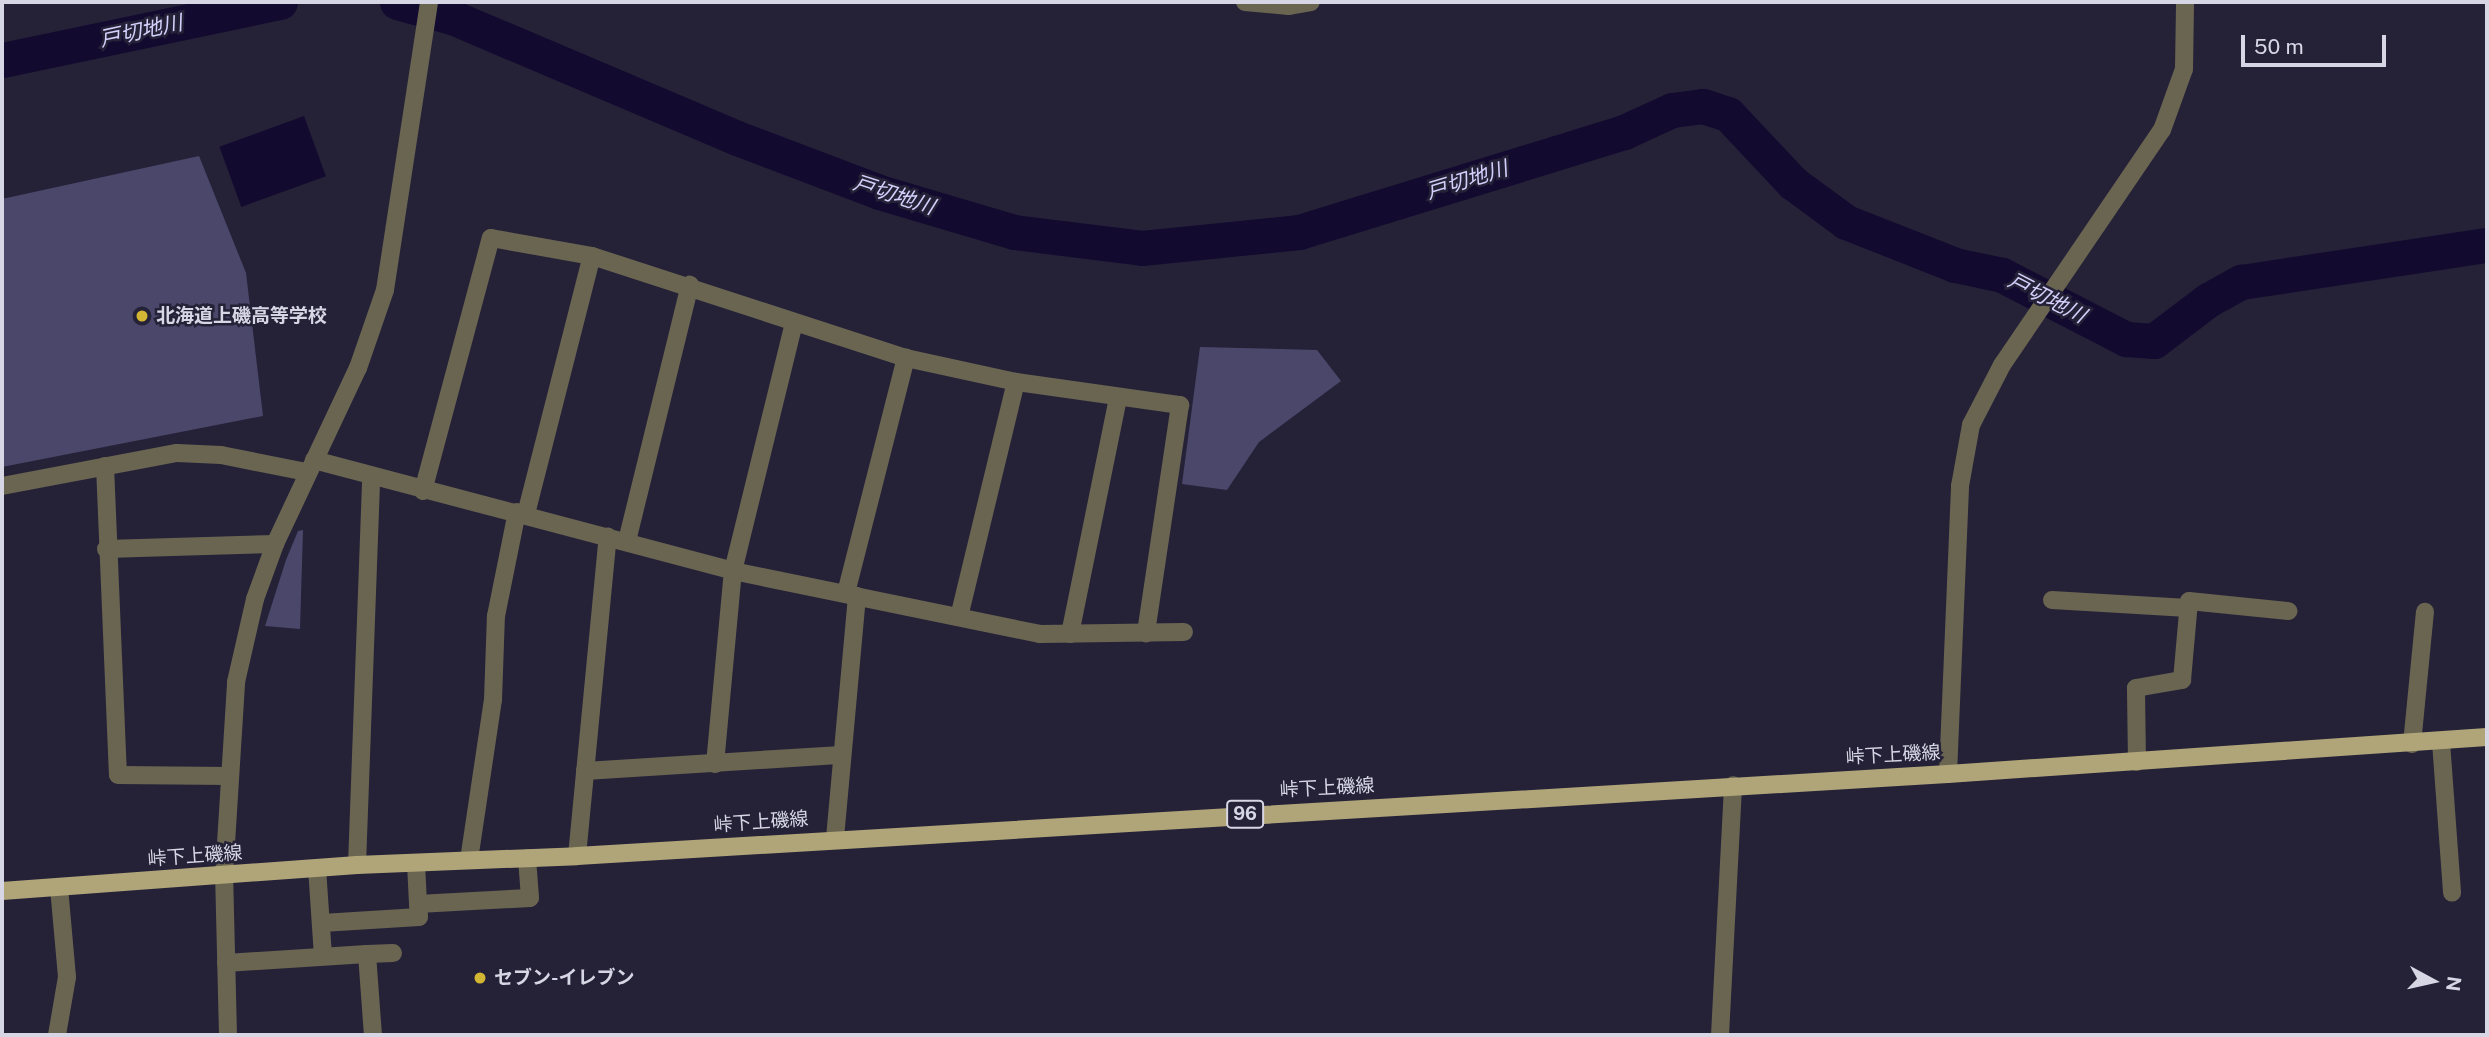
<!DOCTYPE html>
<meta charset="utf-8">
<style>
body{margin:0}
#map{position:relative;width:2489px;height:1037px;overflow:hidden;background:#252238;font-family:"Public Sans","Noto Sans JP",sans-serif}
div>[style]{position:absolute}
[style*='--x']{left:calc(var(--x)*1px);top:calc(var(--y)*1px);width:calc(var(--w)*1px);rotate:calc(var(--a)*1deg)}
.green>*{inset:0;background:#4a476b}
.water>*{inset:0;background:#130a2f;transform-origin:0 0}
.river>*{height:35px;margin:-17.5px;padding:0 17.5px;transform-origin:17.5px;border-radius:17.5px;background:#130a2f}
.minor>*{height:18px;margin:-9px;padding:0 9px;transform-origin:9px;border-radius:9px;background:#6a6551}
.major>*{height:18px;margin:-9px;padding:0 9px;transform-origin:9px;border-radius:9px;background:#b0a579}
.dots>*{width:19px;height:19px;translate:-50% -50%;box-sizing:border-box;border:4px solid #252238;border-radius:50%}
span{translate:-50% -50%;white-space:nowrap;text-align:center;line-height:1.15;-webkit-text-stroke:5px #252238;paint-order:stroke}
.shield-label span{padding:2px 5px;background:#252238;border:2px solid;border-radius:5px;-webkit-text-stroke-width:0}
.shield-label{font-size:18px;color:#d7d6e5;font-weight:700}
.poi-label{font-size:19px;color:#d7d6e5;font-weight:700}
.left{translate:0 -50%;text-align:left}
.street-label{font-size:19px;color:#d7d6e5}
.water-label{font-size:21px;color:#d3d0fc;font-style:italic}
.frame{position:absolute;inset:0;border:4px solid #d7d6e5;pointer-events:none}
.north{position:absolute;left:2398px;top:946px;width:70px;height:70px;-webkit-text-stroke:5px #252238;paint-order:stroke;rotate:98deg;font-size:19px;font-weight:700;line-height:28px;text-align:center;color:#d7d6e5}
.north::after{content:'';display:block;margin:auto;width:24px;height:32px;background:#d7d6e5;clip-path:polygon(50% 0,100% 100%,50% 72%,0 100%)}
.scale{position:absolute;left:2241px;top:35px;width:145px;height:32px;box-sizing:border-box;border:4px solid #d7d6e5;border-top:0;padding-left:9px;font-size:21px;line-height:24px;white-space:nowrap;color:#d7d6e5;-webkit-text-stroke:5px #252238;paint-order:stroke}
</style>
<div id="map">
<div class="green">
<i style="clip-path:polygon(199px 156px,246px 273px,263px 416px,2px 467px,2px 199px)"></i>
<i style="clip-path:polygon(1200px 347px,1317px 350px,1341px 381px,1259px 442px,1227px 490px,1182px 484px)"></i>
<i style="clip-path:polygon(303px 530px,300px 629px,265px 626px,286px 560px,298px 531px)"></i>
</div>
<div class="water">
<i style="left:304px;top:116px;width:64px;height:90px;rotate:70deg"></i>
</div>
<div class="river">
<i style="--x:397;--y:2;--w:57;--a:15.3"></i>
<i style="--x:452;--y:17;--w:310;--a:23"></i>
<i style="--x:737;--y:138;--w:152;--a:20.8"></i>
<i style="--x:879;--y:192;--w:141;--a:16.5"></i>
<i style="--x:1014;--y:232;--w:129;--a:7.1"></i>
<i style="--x:1142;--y:248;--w:158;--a:-5.8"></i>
<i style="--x:1299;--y:232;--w:340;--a:-17.1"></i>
<i style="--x:1624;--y:132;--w:53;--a:-24.6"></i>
<i style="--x:1672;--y:110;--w:31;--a:-7"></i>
<i style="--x:1703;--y:106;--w:26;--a:18"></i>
<i style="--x:1728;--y:114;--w:95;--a:46.7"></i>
<i style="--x:1793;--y:183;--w:66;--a:36.3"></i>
<i style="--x:1846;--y:222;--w:117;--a:21.5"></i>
<i style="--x:1955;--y:265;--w:48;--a:12"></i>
<i style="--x:2002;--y:275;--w:140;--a:27.3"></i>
<i style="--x:2126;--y:339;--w:28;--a:4"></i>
<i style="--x:2154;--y:341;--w:68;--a:-37.2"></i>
<i style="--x:2208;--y:300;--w:38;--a:-29"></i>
<i style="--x:2241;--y:282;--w:249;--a:-8.6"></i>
<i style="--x:2;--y:60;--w:284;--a:-11.8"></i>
</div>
<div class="minor">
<i style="--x:1245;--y:2;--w:44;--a:5.2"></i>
<i style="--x:1289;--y:6;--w:22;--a:-10"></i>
<i style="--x:314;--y:460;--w:433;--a:14.8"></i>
<i style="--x:733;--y:571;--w:313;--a:11.6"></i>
<i style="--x:1040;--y:634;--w:144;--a:-0.8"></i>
<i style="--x:105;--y:466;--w:309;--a:87.6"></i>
<i style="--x:118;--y:775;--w:111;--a:0.5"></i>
<i style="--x:2;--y:486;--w:178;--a:-10.7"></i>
<i style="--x:177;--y:453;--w:44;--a:2.6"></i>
<i style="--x:221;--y:455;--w:87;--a:11.3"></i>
<i style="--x:423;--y:491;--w:262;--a:-75"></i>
<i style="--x:491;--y:238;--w:103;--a:10.1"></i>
<i style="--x:592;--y:256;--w:330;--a:18"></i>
<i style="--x:906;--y:358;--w:113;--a:12.3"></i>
<i style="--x:1016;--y:382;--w:166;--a:8"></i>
<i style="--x:1180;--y:405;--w:231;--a:98.5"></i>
<i style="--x:526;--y:514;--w:266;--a:-75.7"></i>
<i style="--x:627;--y:541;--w:264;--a:-76.2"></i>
<i style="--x:106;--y:549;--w:169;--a:-1.7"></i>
<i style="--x:846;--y:593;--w:243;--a:-75.7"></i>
<i style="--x:2052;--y:600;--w:136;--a:3.4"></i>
<i style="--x:959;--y:617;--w:242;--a:-76.4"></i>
<i style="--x:1070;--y:634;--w:241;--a:-78.5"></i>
<i style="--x:2441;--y:742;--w:151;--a:85.8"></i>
<i style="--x:2412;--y:744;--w:133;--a:-84.4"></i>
<i style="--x:2137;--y:762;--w:74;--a:-90.8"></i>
<i style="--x:2136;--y:688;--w:47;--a:-9.9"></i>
<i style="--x:2182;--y:680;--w:79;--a:-84.9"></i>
<i style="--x:2189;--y:601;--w:100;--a:5.8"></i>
<i style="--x:715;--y:764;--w:194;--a:-84.7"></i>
<i style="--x:733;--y:571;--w:256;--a:-76.2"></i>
<i style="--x:585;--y:771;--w:257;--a:-3.6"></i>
<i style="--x:1948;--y:774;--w:288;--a:-87.6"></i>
<i style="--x:1960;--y:486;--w:62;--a:-79.8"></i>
<i style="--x:1971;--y:425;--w:68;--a:-62.7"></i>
<i style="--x:2002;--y:365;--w:284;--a:-55.8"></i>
<i style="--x:2162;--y:130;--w:65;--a:-70.2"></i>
<i style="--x:2184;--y:69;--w:67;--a:-89.1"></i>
<i style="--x:835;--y:838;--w:243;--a:-84.8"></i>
<i style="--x:577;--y:856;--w:321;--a:-84.5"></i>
<i style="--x:469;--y:860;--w:162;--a:-81.5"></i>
<i style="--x:493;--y:700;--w:84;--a:-88"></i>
<i style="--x:496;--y:616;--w:106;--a:-78.6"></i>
<i style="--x:416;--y:863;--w:41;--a:87.2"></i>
<i style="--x:418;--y:904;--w:112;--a:-3.1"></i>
<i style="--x:530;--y:898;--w:40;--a:-94.3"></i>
<i style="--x:357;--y:865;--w:389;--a:-87.9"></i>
<i style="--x:317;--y:868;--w:88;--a:86.1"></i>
<i style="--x:322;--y:923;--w:97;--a:-3.5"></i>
<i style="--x:419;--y:917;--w:13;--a:-94"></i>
<i style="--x:367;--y:954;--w:26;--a:-2"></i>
<i style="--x:226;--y:963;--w:141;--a:-3.7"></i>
<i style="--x:367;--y:954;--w:81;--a:85.8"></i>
<i style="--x:57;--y:1035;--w:59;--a:-80.2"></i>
<i style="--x:67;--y:977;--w:89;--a:-95.1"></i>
<i style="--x:228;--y:1035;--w:160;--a:-91.4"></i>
<i style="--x:224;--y:875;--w:193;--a:-86.4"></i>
<i style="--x:236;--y:682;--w:85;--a:-77.1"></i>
<i style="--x:255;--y:599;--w:59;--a:-70"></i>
<i style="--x:275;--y:544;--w:195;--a:-64.8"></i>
<i style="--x:358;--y:368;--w:83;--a:-70.9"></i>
<i style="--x:385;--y:290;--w:291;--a:-81.3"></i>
<i style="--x:1720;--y:1035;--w:250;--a:-87"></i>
</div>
<div class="major">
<i style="--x:2;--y:891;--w:356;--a:-4.2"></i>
<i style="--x:357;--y:865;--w:220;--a:-2.3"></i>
<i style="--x:577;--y:856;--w:1373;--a:-3.42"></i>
<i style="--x:1948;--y:774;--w:540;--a:-3.93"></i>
</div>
<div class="dots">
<i style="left:142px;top:316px;background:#d4b635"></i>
<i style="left:480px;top:978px;background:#d4b635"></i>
</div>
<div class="shield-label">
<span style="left:1245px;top:814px">96</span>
</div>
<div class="poi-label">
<span class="left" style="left:156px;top:316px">北海道上磯高等学校</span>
<span class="left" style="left:494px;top:978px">セブン-イレブン</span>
</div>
<div class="street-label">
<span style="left:1893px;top:755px;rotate:-3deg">峠下上磯線</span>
<span style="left:1327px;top:788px;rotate:-3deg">峠下上磯線</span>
<span style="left:761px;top:822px;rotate:-4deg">峠下上磯線</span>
<span style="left:195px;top:856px;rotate:-4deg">峠下上磯線</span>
</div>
<div class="water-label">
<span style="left:141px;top:31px;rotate:-12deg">戸切地川</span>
<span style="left:1467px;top:180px;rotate:-17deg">戸切地川</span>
<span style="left:894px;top:195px;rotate:18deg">戸切地川</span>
<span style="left:2047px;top:298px;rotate:27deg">戸切地川</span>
</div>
<div class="frame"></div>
<div class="north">N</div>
<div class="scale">50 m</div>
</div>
